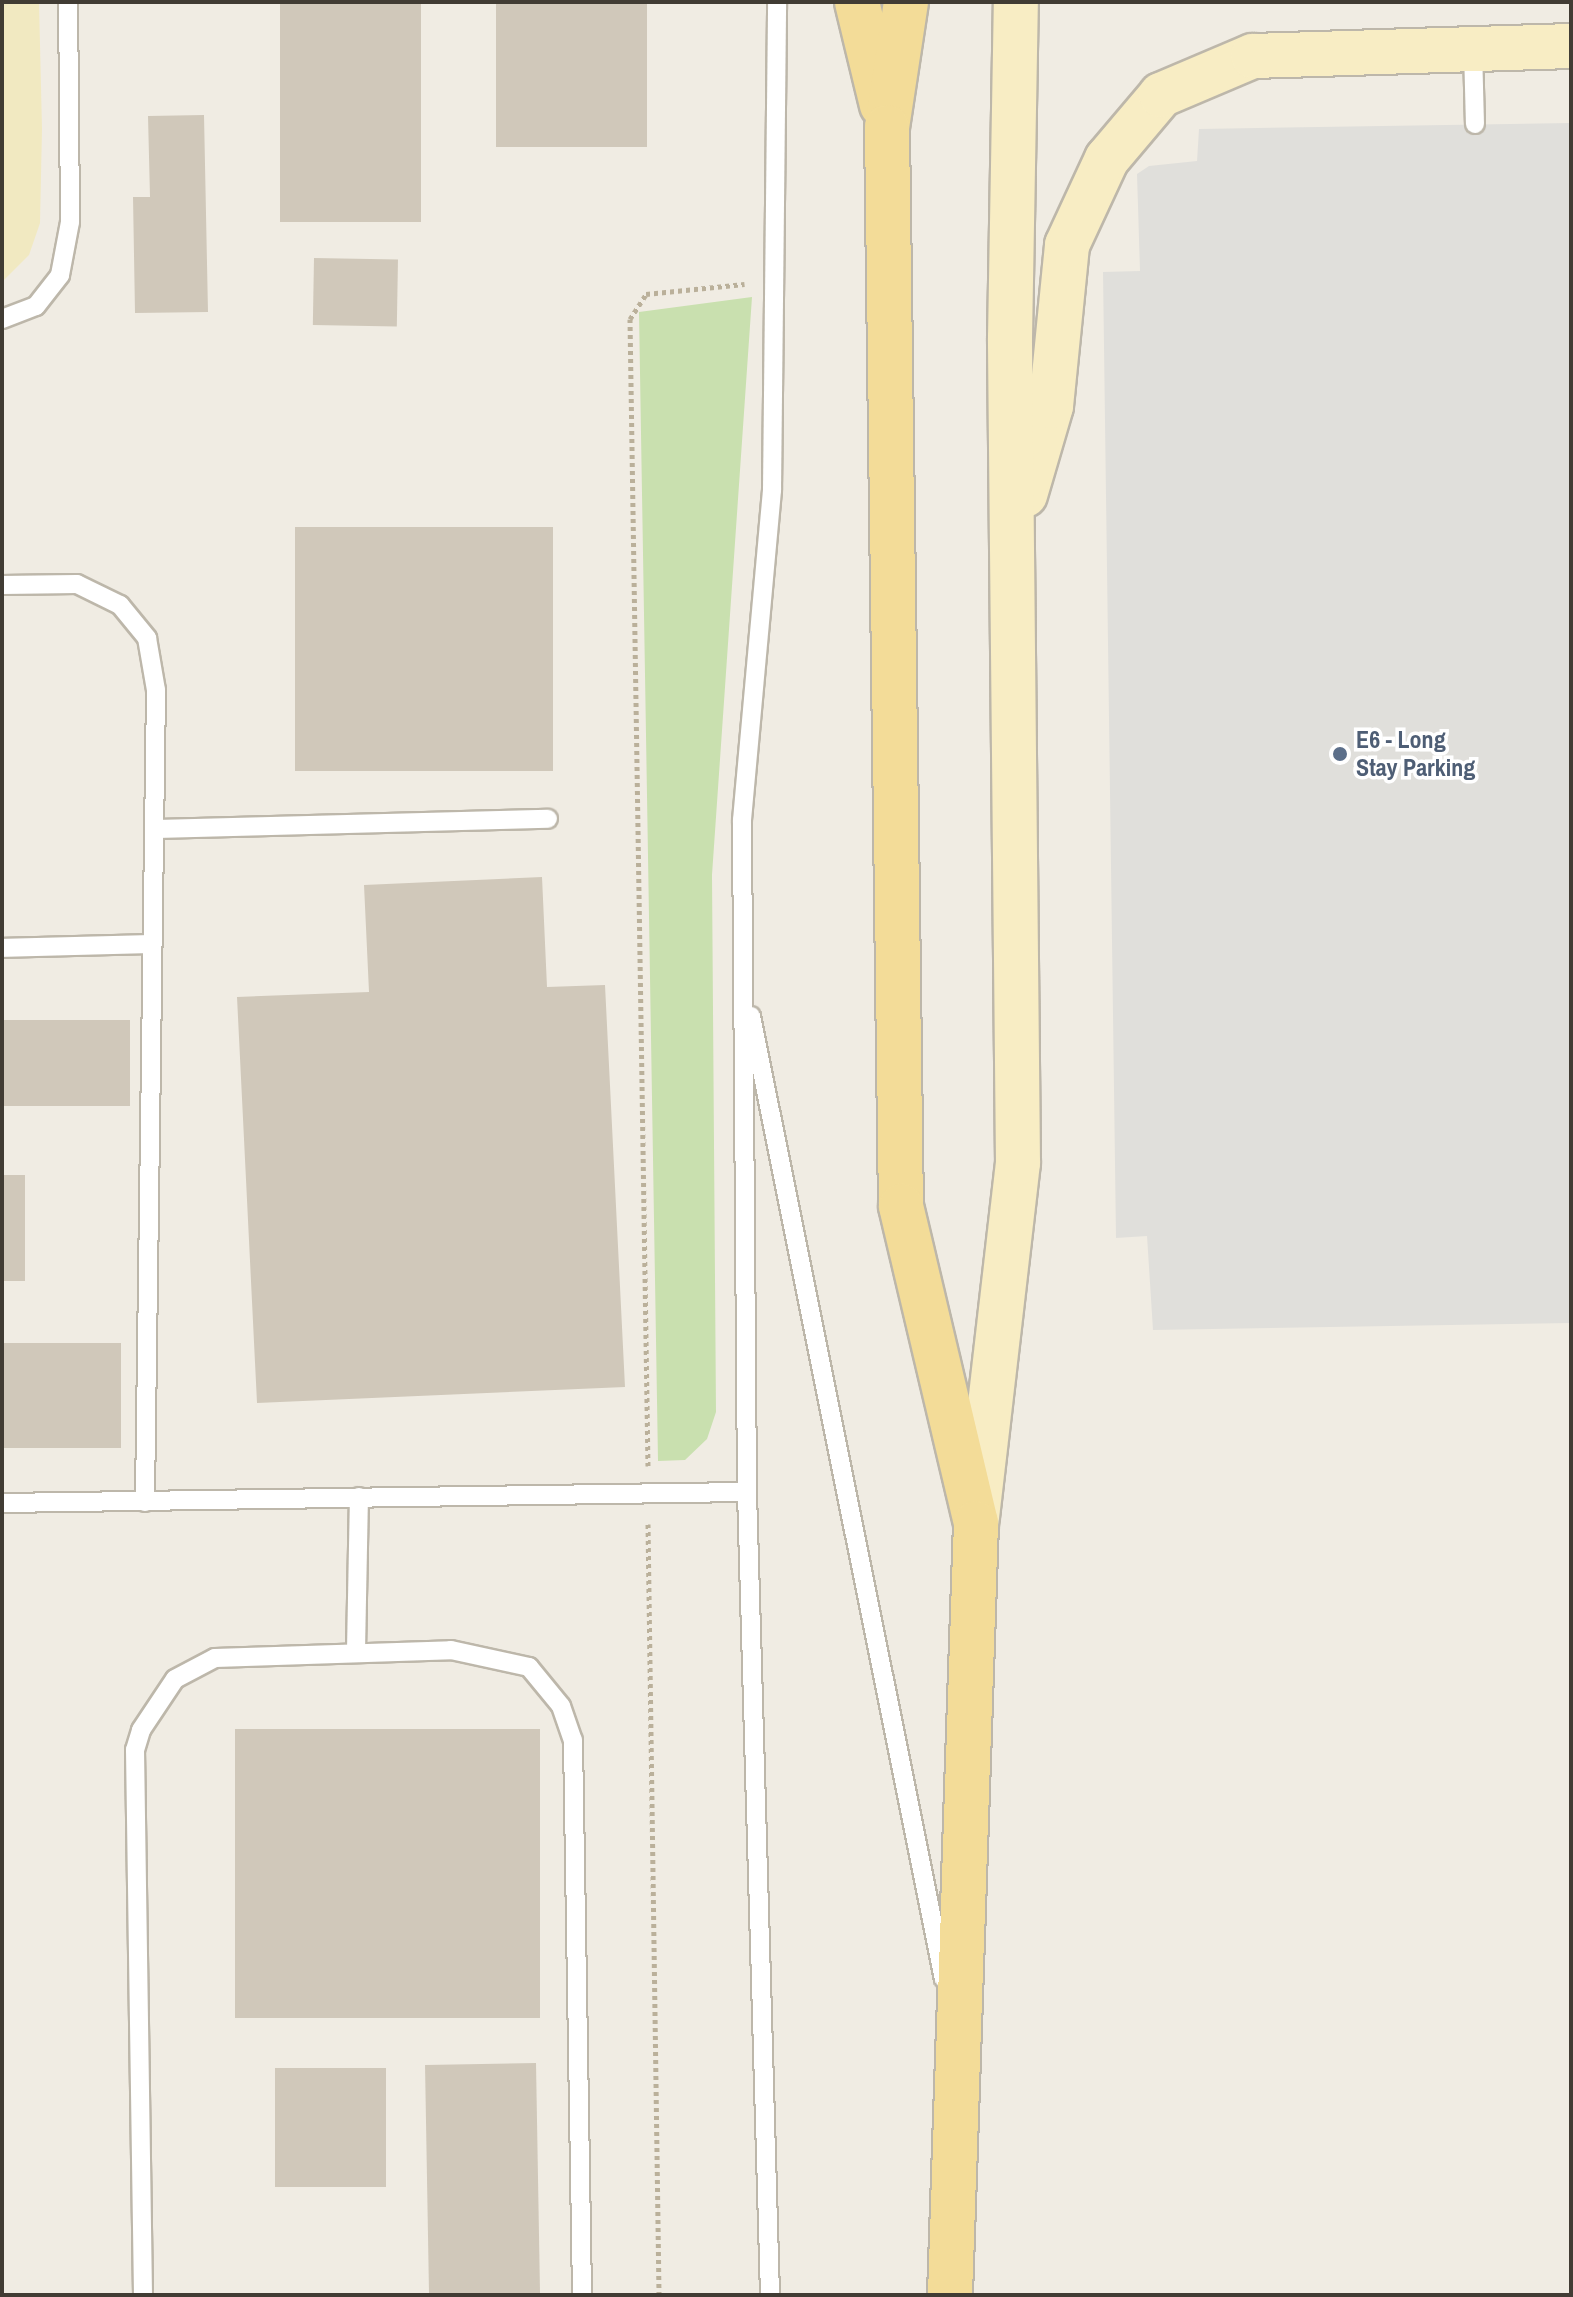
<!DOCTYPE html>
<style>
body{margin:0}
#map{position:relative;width:1573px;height:2297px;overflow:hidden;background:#f0ece3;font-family:"Archivo Narrow",sans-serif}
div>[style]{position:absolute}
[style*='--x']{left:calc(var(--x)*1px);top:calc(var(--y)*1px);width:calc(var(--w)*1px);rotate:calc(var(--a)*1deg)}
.green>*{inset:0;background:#c9e0af}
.sand>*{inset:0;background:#f1e9c1}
.parking>*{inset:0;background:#e0dfdb}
.building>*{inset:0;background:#d0c8ba;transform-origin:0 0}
.path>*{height:5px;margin-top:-2.5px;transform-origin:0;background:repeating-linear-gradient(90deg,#bab09a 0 4px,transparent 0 8px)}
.roads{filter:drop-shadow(2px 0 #bdb7aa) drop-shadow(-2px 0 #bdb7aa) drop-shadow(0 2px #bdb7aa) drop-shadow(0 -2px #bdb7aa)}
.lane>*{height:18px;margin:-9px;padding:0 9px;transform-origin:9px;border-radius:9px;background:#fff}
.secondary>*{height:44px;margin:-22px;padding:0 22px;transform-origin:22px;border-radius:22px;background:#f8edc4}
.primary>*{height:44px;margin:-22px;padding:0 22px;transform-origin:22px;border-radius:22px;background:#f3dc98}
.dots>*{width:22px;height:22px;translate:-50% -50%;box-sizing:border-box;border:4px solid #fff;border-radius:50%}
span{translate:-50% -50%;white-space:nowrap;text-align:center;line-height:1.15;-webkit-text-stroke:7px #fff;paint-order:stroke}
.service-label{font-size:24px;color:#4e5e75;font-weight:700}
.left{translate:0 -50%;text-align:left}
.frame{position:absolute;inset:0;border:4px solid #413c34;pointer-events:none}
</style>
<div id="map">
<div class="green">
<i style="clip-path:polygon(752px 297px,712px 875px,716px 1412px,707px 1439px,685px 1460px,658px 1461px,639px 312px)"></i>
</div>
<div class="sand">
<i style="clip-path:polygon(2px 2px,39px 2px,42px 129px,40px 223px,29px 255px,2px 282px)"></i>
</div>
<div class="parking">
<i style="clip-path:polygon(1571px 123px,1571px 1323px,1153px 1330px,1147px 1236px,1116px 1238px,1103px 272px,1140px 271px,1137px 174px,1149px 166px,1197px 161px,1199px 129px)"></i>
</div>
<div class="building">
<i style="left:280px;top:2px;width:141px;height:220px"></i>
<i style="left:496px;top:2px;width:151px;height:145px"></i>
<i style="clip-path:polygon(204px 115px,208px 312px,135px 313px,133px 197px,150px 197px,148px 116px)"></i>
<i style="left:314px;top:258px;width:84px;height:67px;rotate:1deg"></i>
<i style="left:295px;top:527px;width:258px;height:244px"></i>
<i style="clip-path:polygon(542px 877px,547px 987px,605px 985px,625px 1387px,257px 1403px,237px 997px,369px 992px,364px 885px)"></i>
<i style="left:2px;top:1020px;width:128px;height:86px"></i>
<i style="left:2px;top:1175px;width:23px;height:106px"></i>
<i style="left:2px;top:1343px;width:119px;height:105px"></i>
<i style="left:235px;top:1729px;width:305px;height:289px"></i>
<i style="left:536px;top:2063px;width:232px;height:111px;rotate:89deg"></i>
<i style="left:275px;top:2068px;width:111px;height:119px"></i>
</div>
<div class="path">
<i style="--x:648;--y:1466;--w:1147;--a:-90.9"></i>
<i style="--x:630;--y:319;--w:30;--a:-57"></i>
<i style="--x:646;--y:294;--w:99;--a:-5.8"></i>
<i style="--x:648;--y:1524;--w:771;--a:89.18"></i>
</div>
<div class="roads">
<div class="lane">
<i style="--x:1473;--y:49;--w:75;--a:88.5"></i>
<i style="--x:2;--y:319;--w:36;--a:-21"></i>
<i style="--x:36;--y:306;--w:39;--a:-52"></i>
<i style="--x:60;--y:275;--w:54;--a:-79.3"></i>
<i style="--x:70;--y:222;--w:220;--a:-90.5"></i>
<i style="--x:2;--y:585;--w:75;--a:-0.8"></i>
<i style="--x:77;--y:584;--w:48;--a:26"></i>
<i style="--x:120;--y:605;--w:43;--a:50.7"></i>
<i style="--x:147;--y:638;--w:53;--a:80.2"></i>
<i style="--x:156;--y:690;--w:812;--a:90.78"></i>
<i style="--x:156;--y:829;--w:392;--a:-1.5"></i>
<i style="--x:2;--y:948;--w:150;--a:-1.5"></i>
<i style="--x:751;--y:1016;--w:982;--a:78.67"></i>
<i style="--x:2;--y:1503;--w:745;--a:-0.85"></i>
<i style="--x:356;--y:1651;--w:154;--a:-88.9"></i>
<i style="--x:143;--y:2295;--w:545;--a:-90.84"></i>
<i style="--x:135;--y:1750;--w:21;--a:-73"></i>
<i style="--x:141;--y:1730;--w:61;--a:-56.3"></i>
<i style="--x:175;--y:1679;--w:45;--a:-27.7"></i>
<i style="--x:215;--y:1658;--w:236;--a:-1.9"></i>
<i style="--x:451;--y:1650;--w:80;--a:12.3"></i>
<i style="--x:529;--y:1667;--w:50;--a:50.6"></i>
<i style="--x:561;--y:1706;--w:36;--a:71"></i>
<i style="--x:573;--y:1740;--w:555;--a:89.07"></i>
<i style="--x:770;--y:2295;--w:803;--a:-91.64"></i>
<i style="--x:747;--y:1492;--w:672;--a:-90.43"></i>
<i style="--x:742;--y:820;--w:331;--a:-84.8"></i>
<i style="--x:772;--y:490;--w:488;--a:-89.4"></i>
</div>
<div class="secondary">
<i style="--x:1025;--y:495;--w:93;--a:-73.7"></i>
<i style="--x:1051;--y:406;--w:162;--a:-84.3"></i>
<i style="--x:1067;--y:245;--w:95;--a:-65.1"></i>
<i style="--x:1107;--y:159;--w:84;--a:-49.8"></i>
<i style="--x:1161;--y:95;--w:100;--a:-23"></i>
<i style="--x:1253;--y:56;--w:318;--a:-1.8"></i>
<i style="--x:977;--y:1517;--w:356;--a:-83.4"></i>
<i style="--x:1018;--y:1163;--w:825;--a:-90.56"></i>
<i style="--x:1010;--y:338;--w:336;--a:-89"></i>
</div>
<div class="primary">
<i style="--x:857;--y:2;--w:106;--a:76.4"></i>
<i style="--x:906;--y:2;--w:126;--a:98.6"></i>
<i style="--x:887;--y:127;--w:1079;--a:89.26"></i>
<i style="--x:901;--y:1206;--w:326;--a:76.7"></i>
<i style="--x:976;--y:1523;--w:772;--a:91.93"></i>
</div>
</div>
<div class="dots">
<i style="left:1340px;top:754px;background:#5c6f8a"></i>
</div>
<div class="service-label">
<span class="left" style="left:1356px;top:754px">E6 - Long<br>Stay Parking</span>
</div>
<div class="frame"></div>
</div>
